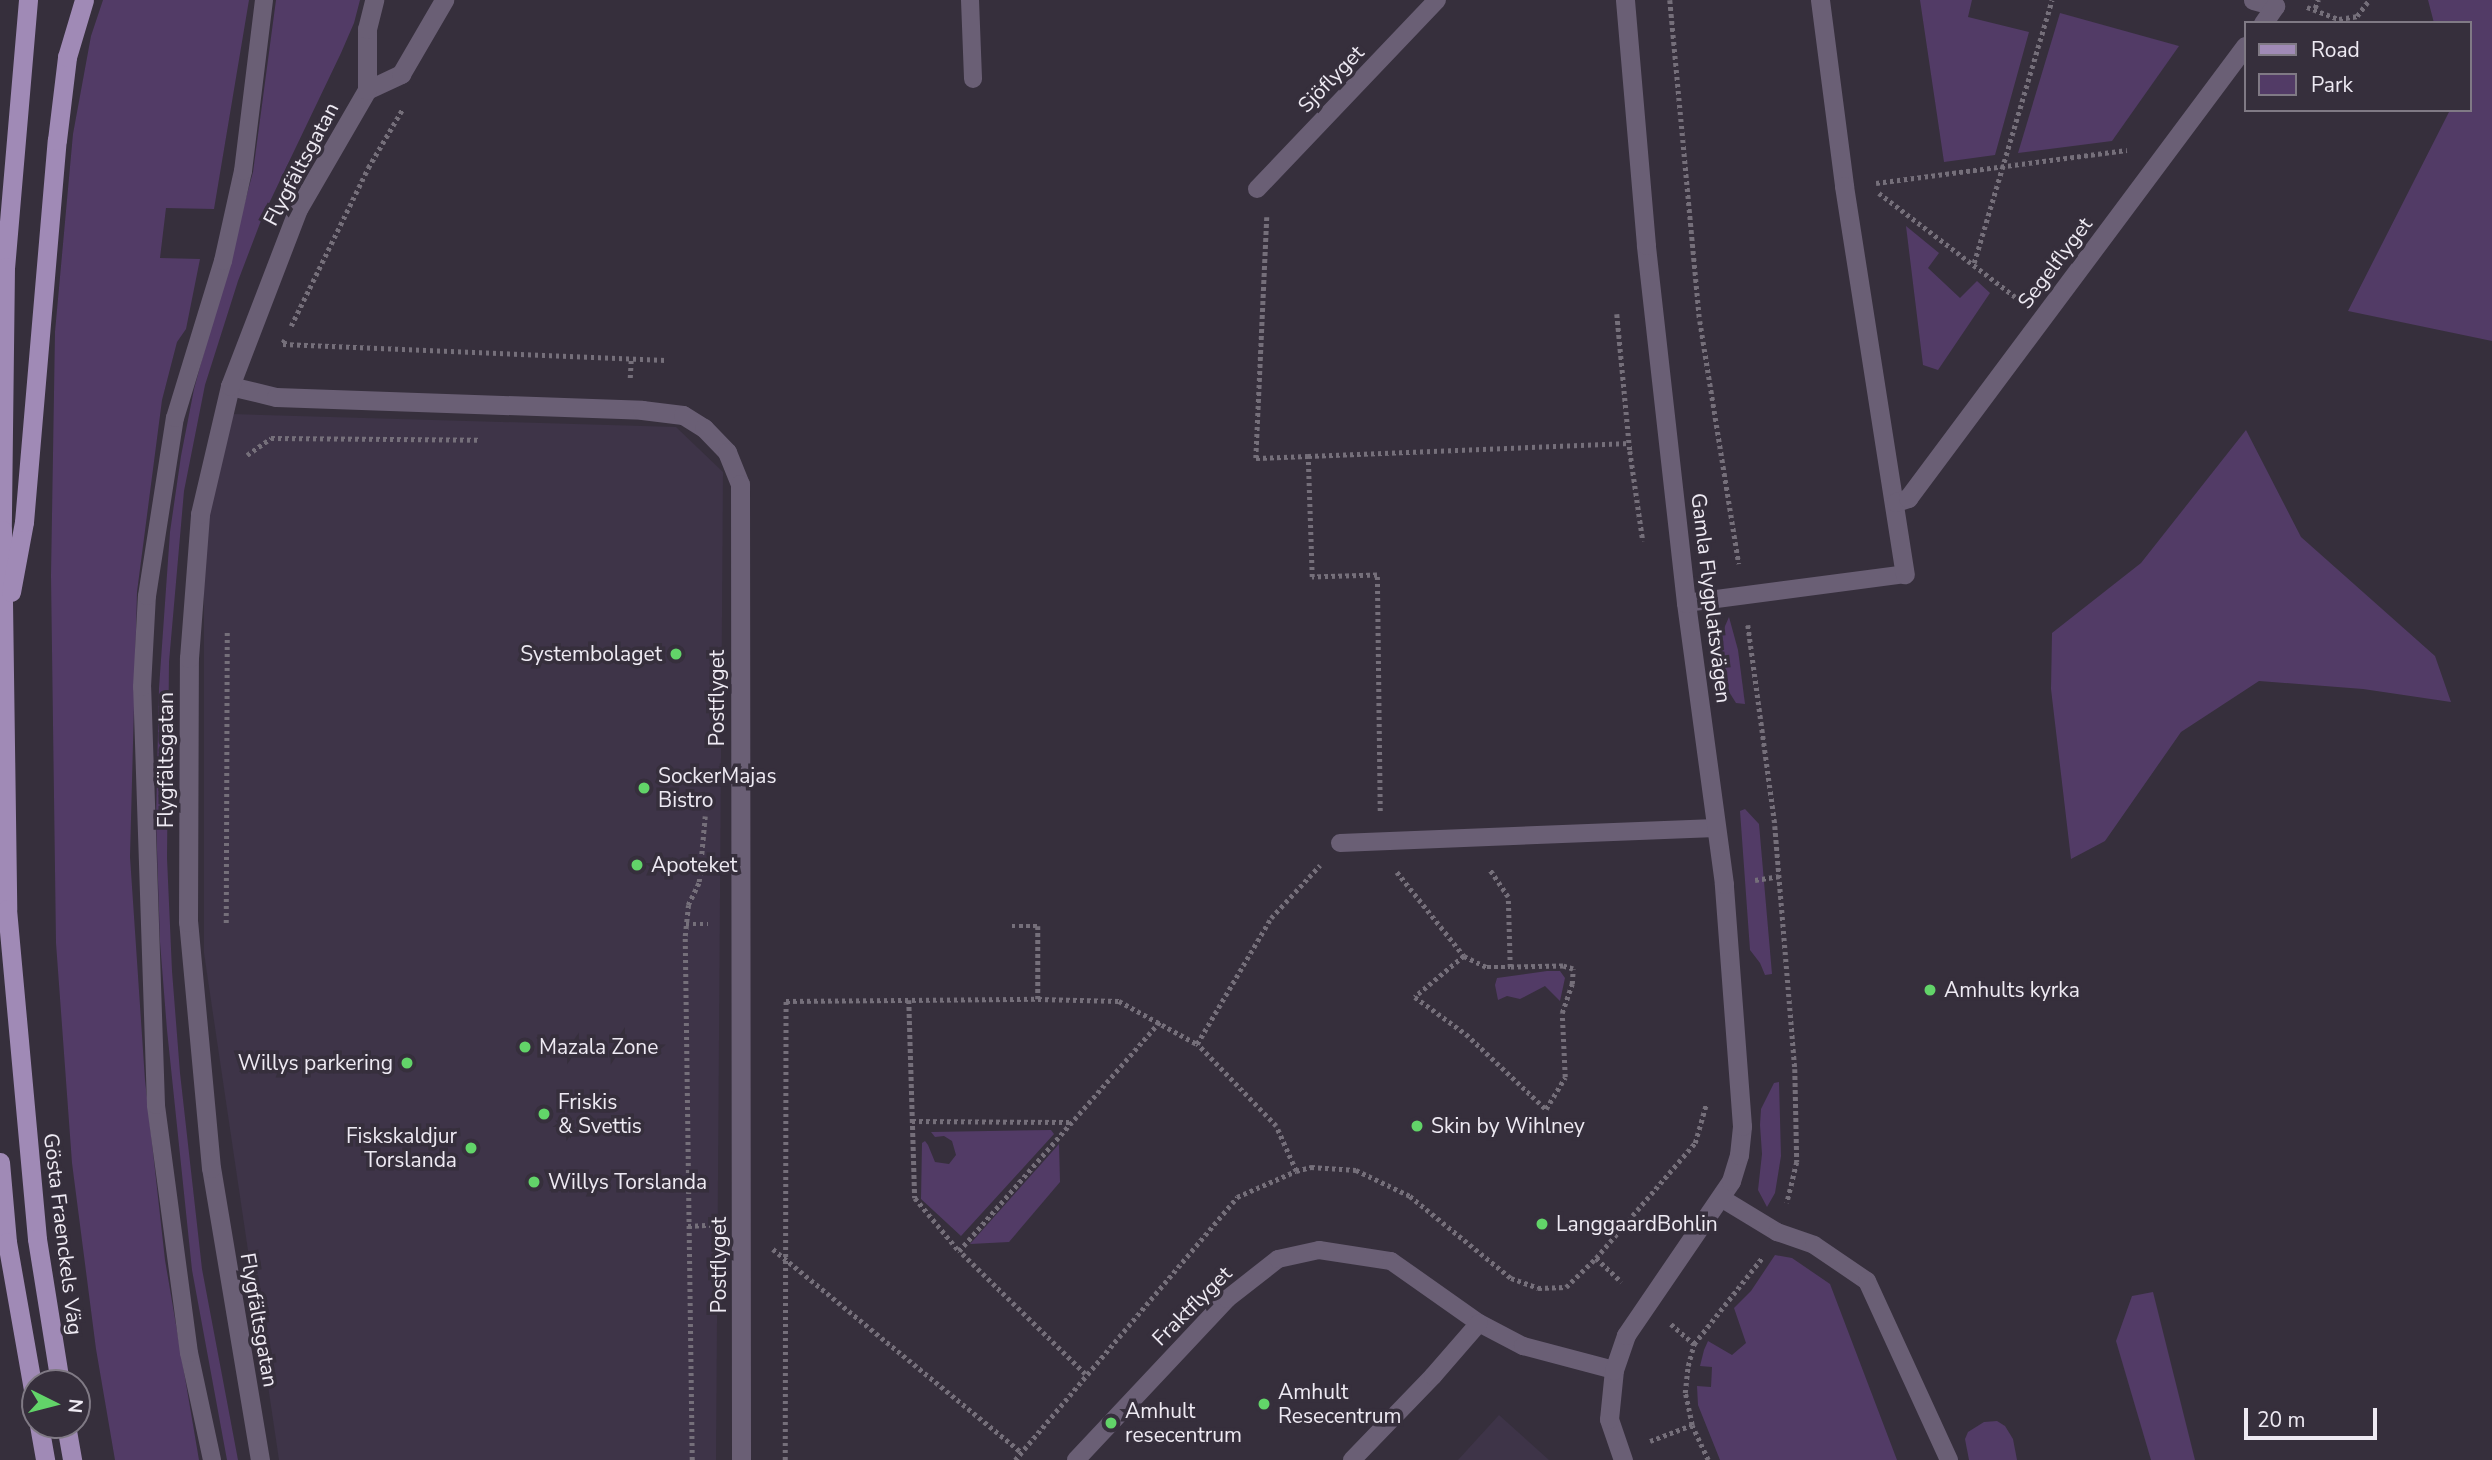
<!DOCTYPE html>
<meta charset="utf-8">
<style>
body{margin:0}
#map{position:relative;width:2492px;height:1460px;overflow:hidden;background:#362f3c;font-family:"Nunito Sans",sans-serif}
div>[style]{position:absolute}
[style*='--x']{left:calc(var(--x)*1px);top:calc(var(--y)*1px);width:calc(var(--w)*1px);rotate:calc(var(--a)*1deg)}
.built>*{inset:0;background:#3e3448}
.green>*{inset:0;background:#523b66}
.path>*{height:4.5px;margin-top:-2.25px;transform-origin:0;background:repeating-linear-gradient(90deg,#756f7a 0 3.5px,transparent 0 7px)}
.service>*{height:18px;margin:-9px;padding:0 9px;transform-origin:9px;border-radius:9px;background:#6a5f75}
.minor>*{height:19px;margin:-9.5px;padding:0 9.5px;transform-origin:9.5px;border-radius:9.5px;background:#6a5f75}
.tertiary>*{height:19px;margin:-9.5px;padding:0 9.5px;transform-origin:9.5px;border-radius:9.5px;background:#6a5f75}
.primary>*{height:19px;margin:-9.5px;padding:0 9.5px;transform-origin:9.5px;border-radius:9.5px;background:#a08ab6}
.dots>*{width:19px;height:19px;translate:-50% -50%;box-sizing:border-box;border:4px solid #362f3c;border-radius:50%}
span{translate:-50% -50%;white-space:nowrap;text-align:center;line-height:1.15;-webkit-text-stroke:7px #362f3c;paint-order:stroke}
.street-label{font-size:21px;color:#eeeaf3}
.poi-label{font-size:21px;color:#eeeaf3}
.right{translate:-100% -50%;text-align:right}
.left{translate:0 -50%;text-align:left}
.legend{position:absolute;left:2244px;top:21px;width:228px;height:91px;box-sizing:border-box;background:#362f3c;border:2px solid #807a85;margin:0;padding:9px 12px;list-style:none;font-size:21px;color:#eeeaf3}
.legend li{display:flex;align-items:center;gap:14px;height:35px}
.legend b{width:35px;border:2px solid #807a85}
.north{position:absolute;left:21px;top:1369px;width:70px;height:70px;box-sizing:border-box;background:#362f3c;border:2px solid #807a85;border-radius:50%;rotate:96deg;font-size:19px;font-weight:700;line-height:28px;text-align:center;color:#eeeaf3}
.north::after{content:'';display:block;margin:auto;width:24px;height:32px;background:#62d469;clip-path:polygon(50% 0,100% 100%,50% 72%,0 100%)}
.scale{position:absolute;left:2244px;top:1408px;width:133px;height:32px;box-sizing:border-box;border:4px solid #eeeaf3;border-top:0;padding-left:9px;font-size:21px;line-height:24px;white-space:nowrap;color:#eeeaf3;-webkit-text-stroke:5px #362f3c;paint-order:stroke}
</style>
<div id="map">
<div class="built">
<i style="clip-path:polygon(232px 414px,676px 427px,723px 472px,716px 1460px,279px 1460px,204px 953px,204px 580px,210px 503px)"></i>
<i style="clip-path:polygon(1499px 1415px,1549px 1460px,1458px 1460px)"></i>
</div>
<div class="green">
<i style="clip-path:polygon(103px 0,249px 0,214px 209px,166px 208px,160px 258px,200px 259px,186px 329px,177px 342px,162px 400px,137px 592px,130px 857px,145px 1080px,165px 1260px,199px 1460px,115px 1460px,96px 1349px,72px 1163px,56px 943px,51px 576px,55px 332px,73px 134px,91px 36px)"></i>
<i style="clip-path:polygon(276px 0,360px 0,354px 23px,341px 53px,262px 218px,238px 281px,205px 385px,184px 491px,169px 662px,167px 858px,172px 971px,180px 1073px,202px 1269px,238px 1460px,227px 1460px,192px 1270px,167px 1030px,160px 942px,156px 819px,159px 688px,170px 532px,181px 456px,194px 389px,253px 172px)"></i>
<i style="clip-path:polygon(1920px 0,1972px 0,1968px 17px,2029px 32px,1995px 155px,1944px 162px)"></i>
<i style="clip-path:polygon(2428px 0,2492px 0,2492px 341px,2348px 311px,2450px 110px,2469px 110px,2469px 23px,2434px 23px)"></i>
<i style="clip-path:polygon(2060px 13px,2179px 46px,2112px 141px,2018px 153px)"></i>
<i style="clip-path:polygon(1906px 226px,1939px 253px,1928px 268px,1960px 298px,1977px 281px,1990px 293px,1938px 370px,1923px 365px)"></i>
<i style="clip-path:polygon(2246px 430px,2301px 537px,2435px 656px,2451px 702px,2363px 689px,2259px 681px,2181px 732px,2105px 841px,2071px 859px,2051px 689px,2052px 633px,2141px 563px)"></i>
<i style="clip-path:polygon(1729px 617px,1738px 650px,1745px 704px,1736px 703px,1726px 687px,1719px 640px)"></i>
<i style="clip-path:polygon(1745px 809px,1759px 824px,1772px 974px,1765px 975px,1760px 963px,1750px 950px,1740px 811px)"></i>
<i style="clip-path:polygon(1547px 971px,1560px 971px,1565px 978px,1560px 1001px,1545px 986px,1520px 999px,1507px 996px,1498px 1000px,1495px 985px,1497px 978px)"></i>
<i style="clip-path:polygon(1779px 1082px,1781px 1156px,1775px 1193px,1767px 1207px,1758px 1190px,1762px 1154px,1760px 1125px,1761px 1109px,1774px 1083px)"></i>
<i style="clip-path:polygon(1051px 1130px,1054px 1134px,961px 1236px,921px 1199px,922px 1143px,925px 1141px,928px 1145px,935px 1162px,949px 1164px,956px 1155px,952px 1141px,944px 1136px,935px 1137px,931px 1132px)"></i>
<i style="clip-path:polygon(1059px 1144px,1060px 1182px,1009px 1242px,970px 1244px)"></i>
<i style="clip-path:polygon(1775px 1255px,1792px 1258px,1830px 1284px,1897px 1460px,1720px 1460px,1698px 1405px,1697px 1386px,1711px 1387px,1712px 1367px,1700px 1366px,1704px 1350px,1708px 1341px,1732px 1355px,1746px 1343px,1734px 1308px,1751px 1291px)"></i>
<i style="clip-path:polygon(2153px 1292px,2195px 1460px,2151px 1460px,2116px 1341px,2132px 1296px)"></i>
<i style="clip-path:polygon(1997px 1421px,2005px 1426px,2013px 1439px,2017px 1460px,1969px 1460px,1965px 1439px,1968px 1432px,1984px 1422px)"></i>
</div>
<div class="path">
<i style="--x:1670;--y:0;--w:322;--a:84.7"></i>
<i style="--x:1700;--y:321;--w:246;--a:80.9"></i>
<i style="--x:2307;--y:7;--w:34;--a:21"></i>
<i style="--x:2339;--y:19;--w:18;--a:-9"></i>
<i style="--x:2357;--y:16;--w:20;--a:-53"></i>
<i style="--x:2315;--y:8;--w:9;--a:-69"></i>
<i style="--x:1876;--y:183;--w:253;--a:-7.5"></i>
<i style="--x:1879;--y:193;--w:173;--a:37.3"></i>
<i style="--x:1267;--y:217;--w:241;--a:92.6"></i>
<i style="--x:1256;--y:458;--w:52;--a:-2.2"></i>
<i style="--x:1974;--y:263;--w:274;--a:-73.5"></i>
<i style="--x:1617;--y:314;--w:138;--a:84.6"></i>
<i style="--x:1630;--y:451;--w:91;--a:81.8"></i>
<i style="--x:291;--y:326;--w:176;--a:-64"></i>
<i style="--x:368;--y:168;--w:67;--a:-59.6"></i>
<i style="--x:285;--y:340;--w:4;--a:117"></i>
<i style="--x:283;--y:344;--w:383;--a:2.4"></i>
<i style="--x:630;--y:378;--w:20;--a:-87"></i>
<i style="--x:247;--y:455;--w:29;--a:-35"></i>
<i style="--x:271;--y:438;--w:210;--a:0.5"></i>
<i style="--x:1748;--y:625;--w:203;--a:82.3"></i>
<i style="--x:1775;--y:826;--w:244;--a:85.3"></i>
<i style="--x:1795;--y:1069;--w:93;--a:88.8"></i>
<i style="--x:1797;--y:1162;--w:42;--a:103.7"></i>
<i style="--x:1380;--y:811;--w:236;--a:-90.7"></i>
<i style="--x:1377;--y:575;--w:65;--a:178.2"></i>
<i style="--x:1312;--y:577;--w:121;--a:-91.9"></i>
<i style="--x:1308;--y:456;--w:322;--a:-2.3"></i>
<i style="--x:1397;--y:872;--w:107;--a:51.4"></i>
<i style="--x:1464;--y:956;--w:64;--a:140.1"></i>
<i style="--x:1415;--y:997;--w:63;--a:36"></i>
<i style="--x:1466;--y:1034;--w:110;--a:43.2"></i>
<i style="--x:1546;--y:1109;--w:37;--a:-59"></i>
<i style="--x:1565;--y:1077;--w:64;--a:-92.7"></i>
<i style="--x:1562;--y:1013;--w:31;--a:-71"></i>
<i style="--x:1572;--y:984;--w:15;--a:-86"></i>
<i style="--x:1573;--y:969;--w:10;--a:-163"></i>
<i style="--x:1563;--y:966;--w:53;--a:178.9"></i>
<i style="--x:1510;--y:967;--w:70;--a:-91.6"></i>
<i style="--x:1508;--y:897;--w:34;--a:-124"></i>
<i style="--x:1755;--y:880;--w:24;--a:-9"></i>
<i style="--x:226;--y:923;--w:294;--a:-89.8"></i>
<i style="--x:686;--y:924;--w:22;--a:0"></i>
<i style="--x:1012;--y:926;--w:26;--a:0"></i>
<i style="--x:1038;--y:926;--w:73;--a:90"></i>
<i style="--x:1464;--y:956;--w:25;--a:26"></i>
<i style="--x:1487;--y:967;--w:23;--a:0"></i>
<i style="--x:909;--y:1000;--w:198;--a:88.3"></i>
<i style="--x:915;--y:1198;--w:69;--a:50.3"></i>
<i style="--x:912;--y:1121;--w:157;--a:0.4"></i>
<i style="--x:1296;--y:1171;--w:49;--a:-114"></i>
<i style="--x:1276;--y:1126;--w:114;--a:-133.9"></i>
<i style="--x:1197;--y:1044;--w:146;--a:-59.6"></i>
<i style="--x:1271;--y:918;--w:72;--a:-47.2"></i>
<i style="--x:688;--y:1226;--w:22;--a:-3"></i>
<i style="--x:773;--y:1249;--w:320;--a:39.3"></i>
<i style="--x:1596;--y:1258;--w:152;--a:-49.3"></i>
<i style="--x:1695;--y:1143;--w:40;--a:-74"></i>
<i style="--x:1671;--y:1324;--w:30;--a:41"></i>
<i style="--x:1085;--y:1374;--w:176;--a:-135.7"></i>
<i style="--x:959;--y:1251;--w:305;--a:-48.8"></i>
<i style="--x:1650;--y:1441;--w:45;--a:-20.9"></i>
<i style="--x:692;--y:1460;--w:524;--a:-90.77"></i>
<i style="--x:685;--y:936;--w:31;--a:-84"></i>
<i style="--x:688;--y:905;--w:25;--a:-64"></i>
<i style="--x:699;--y:882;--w:66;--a:-84.8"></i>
<i style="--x:785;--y:1460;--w:459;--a:-89.9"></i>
<i style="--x:786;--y:1001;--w:252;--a:-0.5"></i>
<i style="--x:1038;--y:999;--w:81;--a:1.4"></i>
<i style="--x:1119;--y:1001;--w:89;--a:28.9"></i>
<i style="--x:1015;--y:1460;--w:344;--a:-49.8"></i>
<i style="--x:1237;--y:1197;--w:64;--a:-23.8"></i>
<i style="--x:1296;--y:1171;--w:16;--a:-15"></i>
<i style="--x:1311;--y:1167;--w:45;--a:3.8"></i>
<i style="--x:1356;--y:1170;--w:60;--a:25.7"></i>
<i style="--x:1410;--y:1196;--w:130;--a:39.1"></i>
<i style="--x:1511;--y:1278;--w:29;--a:20"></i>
<i style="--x:1538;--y:1288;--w:28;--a:-2"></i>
<i style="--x:1566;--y:1287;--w:42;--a:-44"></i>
<i style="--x:1596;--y:1258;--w:35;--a:43"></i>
<i style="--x:1708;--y:1460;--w:38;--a:-115"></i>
<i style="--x:1692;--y:1425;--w:33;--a:-102"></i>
<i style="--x:1685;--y:1393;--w:27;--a:-84"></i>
<i style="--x:1688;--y:1366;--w:23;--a:-75"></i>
<i style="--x:1694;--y:1344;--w:110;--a:-51.7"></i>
</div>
<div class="service">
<i style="--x:970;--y:0;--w:79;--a:87.8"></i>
<i style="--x:1257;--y:189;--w:261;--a:-46.4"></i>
<i style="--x:1686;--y:603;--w:221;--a:-7.5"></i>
<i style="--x:1340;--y:843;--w:376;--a:-2.3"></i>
<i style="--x:1721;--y:1198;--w:66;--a:31.3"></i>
<i style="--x:1777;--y:1232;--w:39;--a:19"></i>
<i style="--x:1814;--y:1245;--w:64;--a:34.2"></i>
<i style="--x:1867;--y:1281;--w:197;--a:65.4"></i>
<i style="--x:212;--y:1460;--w:109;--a:-102.1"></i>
<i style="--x:189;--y:1353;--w:250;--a:-97.6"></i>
<i style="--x:156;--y:1105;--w:418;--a:-91.9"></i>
<i style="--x:142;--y:687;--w:91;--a:-86.9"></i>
<i style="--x:147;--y:596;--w:180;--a:-81.1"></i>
<i style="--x:175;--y:418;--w:164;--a:-73"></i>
<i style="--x:223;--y:261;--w:92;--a:-77.5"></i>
<i style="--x:243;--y:171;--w:172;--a:-83"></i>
<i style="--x:1076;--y:1460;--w:221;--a:-46.8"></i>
<i style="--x:1227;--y:1299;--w:65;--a:-38.1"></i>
<i style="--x:1278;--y:1259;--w:42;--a:-12.4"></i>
<i style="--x:1319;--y:1250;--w:73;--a:8.7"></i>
<i style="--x:1391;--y:1261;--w:108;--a:35.2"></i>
<i style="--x:1479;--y:1323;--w:50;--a:27.6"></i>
<i style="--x:1523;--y:1346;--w:94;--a:14.8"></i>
<i style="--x:1352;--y:1460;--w:117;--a:-46"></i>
<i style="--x:1433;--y:1376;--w:70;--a:-49"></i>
</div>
<div class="minor">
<i style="--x:1820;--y:0;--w:188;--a:82.6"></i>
<i style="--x:1844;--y:186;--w:393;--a:81.1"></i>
<i style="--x:2253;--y:0;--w:23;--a:15"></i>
<i style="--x:2275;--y:6;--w:21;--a:125"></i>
<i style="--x:367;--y:90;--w:38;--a:-25"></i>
<i style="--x:401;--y:74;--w:86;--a:-59.8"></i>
<i style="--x:230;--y:386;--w:47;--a:13.4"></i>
<i style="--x:276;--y:397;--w:366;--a:2"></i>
<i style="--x:642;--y:410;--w:41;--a:7"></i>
<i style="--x:683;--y:415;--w:25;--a:32"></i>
<i style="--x:704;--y:428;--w:33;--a:46"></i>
<i style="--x:727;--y:452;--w:35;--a:68"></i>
<i style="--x:740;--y:484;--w:976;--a:89.94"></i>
<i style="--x:1896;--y:502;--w:13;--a:-18"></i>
<i style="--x:1908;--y:498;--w:564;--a:-53.29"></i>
<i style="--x:260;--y:1460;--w:296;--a:-99.5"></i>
<i style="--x:211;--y:1168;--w:247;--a:-95.3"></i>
<i style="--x:188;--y:922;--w:264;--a:-89.8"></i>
<i style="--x:189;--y:658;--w:144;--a:-85.6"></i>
<i style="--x:200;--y:514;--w:131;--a:-76.8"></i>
<i style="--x:230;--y:386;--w:190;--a:-69"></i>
<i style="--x:298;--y:209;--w:138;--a:-59.9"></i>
<i style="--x:367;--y:90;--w:61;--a:-90"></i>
<i style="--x:367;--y:29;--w:30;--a:-76"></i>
</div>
<div class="tertiary">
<i style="--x:1623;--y:1460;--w:43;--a:-108.9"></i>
<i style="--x:1609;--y:1419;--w:49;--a:-84.2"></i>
<i style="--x:1614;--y:1370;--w:37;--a:-71"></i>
<i style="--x:1626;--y:1335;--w:186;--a:-55.7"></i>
<i style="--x:1731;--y:1181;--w:27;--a:-73"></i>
<i style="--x:1739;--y:1155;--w:29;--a:-84"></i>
<i style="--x:1742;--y:1126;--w:243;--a:-94.3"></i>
<i style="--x:1724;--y:884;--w:284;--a:-97.7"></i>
<i style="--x:1686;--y:603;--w:360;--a:-96.4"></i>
<i style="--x:1646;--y:245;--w:246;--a:-94.9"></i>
</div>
<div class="primary">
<i style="--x:28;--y:0;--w:268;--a:94.9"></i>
<i style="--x:5;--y:267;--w:263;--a:90.7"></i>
<i style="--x:2;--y:530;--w:379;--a:89.2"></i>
<i style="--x:7;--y:909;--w:331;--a:84.8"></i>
<i style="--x:37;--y:1239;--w:146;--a:80.9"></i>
<i style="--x:11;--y:592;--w:71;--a:-79.5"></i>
<i style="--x:24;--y:522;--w:383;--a:-85.1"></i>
<i style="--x:57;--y:140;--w:84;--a:-83.1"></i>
<i style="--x:67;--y:57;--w:59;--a:-73.4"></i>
<i style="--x:0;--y:1162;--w:80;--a:85"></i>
<i style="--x:7;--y:1242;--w:161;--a:80"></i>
<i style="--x:39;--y:1425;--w:36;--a:80"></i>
<i style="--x:66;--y:1425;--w:36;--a:80"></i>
</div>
<div class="dots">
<i style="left:676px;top:654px;background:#62d469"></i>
<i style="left:644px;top:788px;background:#62d469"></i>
<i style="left:637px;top:865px;background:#62d469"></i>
<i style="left:1930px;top:990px;background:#62d469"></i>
<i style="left:525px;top:1047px;background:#62d469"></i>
<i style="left:407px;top:1063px;background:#62d469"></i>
<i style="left:544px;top:1114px;background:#62d469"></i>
<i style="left:1417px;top:1126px;background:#62d469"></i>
<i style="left:471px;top:1148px;background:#62d469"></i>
<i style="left:534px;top:1182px;background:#62d469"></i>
<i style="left:1542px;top:1224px;background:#62d469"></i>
<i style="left:1264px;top:1404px;background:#62d469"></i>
<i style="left:1111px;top:1423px;background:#62d469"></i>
</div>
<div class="street-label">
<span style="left:1331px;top:79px;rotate:-46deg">Sjöflyget</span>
<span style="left:301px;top:164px;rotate:-62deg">Flygfältsgatan</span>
<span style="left:2055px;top:263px;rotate:-53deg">Segelflyget</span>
<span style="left:1711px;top:598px;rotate:83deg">Gamla Flygplatsvägen</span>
<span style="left:717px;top:698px;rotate:-90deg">Postflyget</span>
<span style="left:166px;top:760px;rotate:-90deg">Flygfältsgatan</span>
<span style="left:63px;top:1234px;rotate:83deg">Gösta Fraenckels Väg</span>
<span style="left:719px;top:1265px;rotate:-90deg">Postflyget</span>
<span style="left:1192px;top:1306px;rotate:-45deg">Fraktflyget</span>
<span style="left:259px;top:1320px;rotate:80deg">Flygfältsgatan</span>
</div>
<div class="poi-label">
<span class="right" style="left:662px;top:654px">Systembolaget</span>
<span class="left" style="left:658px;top:788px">SockerMajas<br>Bistro</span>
<span class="left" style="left:651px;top:865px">Apoteket</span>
<span class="left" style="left:1944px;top:990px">Amhults kyrka</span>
<span class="left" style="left:539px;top:1047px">Mazala Zone</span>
<span class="right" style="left:393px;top:1063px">Willys parkering</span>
<span class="left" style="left:558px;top:1114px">Friskis<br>&amp; Svettis</span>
<span class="left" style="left:1431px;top:1126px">Skin by Wihlney</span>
<span class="right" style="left:457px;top:1148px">Fiskskaldjur<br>Torslanda</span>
<span class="left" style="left:548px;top:1182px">Willys Torslanda</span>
<span class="left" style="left:1556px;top:1224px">LanggaardBohlin</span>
<span class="left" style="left:1278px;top:1404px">Amhult<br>Resecentrum</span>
<span class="left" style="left:1125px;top:1423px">Amhult<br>resecentrum</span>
</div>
<ul class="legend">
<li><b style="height:9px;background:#a08ab6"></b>Road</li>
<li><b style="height:19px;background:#523b66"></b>Park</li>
</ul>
<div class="north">N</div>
<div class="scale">20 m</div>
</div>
